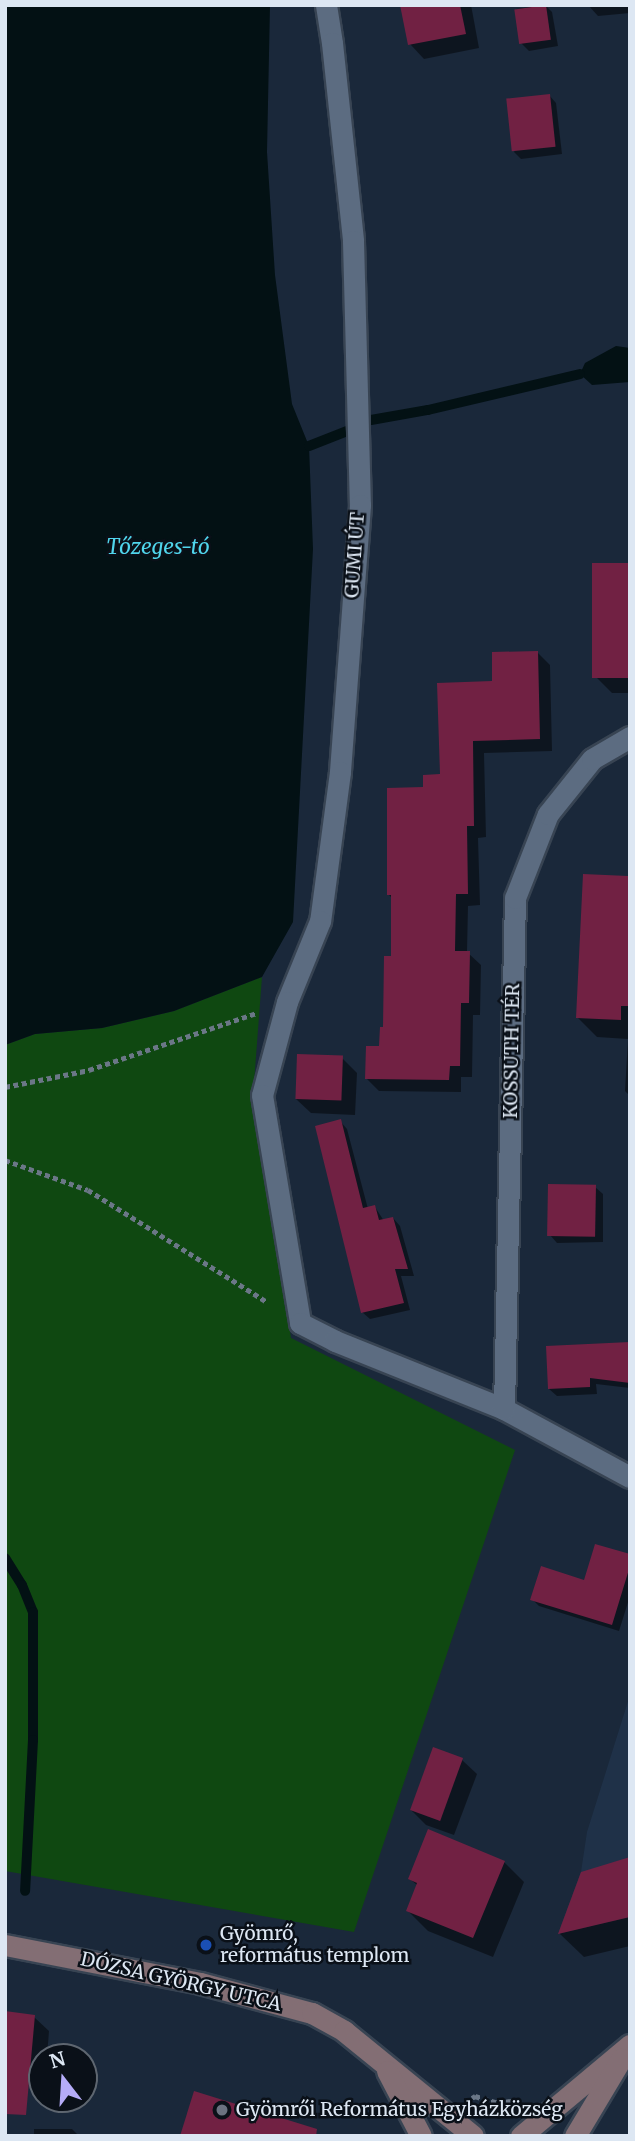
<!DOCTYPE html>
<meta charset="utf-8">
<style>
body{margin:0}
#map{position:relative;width:635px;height:2141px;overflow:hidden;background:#1a283a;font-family:Merriweather,serif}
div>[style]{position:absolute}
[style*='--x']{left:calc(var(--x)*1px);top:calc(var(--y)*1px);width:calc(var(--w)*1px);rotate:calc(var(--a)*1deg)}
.built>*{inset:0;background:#1f3148}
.green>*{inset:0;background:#0f4811}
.water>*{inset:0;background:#031114}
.shadow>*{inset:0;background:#0007}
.stream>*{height:10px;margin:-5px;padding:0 5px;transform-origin:5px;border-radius:5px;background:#031114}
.building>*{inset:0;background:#712143;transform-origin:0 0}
.path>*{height:4.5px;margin-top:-2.25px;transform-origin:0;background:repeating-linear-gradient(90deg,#6b7787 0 5px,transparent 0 8.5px)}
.roads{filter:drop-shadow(2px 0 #384453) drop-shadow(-2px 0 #384453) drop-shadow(0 2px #384453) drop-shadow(0 -2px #384453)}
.minor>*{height:21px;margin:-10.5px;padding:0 10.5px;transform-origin:10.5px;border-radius:10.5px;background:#5c6c81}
.secondary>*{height:21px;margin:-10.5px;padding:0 10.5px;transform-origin:10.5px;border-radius:10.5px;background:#836e74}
.dots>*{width:19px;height:19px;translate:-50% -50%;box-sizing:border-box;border:4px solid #0a1018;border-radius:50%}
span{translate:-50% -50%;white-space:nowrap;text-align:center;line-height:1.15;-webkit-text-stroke:5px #0a1018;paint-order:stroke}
.street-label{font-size:19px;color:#dde7f3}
.poi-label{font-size:19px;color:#dde7f3}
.left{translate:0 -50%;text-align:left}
.water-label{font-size:21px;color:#50d5ec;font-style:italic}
.frame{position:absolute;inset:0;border:7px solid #dde7f3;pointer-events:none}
.north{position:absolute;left:28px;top:2043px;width:70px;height:70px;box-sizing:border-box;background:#0a1018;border:2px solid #5e6670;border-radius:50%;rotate:343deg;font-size:19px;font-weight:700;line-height:28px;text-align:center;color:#dde7f3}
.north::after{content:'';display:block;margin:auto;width:24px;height:32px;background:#b5acf8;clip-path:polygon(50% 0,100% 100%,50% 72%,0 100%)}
</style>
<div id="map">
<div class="built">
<i style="clip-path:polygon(630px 1695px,630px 1917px,558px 1934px,581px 1872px,587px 1832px)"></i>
</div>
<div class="green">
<i style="clip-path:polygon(262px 977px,253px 1096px,291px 1338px,515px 1450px,354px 1932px,5px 1871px,5px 1045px,35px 1034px,102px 1028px,174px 1011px)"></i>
</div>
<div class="water">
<i style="clip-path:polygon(5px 5px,270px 5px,267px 152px,275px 275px,292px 404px,309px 446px,313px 549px,293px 922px,262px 977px,174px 1011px,102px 1028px,35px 1034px,5px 1045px)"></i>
<i style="clip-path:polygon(616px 346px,630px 348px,630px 382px,592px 385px,580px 374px,585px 363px)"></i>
</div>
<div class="shadow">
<i style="clip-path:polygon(402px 5px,471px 5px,479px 48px,424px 59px,410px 44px)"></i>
<i style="clip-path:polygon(545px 5px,552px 12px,558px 46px,529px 51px,521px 43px,516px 9px)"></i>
<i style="clip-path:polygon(588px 5px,630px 5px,630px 13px,598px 16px)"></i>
<i style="clip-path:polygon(549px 95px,556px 103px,562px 154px,521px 159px,514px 152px)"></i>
<i style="clip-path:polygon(630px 564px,630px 693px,612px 693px,596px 677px)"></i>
<i style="clip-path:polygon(538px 653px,550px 665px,552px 751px,484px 753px,486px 837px,478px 838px,480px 905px,468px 906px,467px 952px,481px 965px,480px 1015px,473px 1015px,472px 1077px,461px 1077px,461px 1092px,379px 1091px,367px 1079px,381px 1047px,393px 958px,393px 899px,389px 895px,425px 789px,442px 776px,494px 682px)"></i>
<i style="clip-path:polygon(627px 878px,630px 880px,630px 1096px,625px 1091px,628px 1039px,597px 1037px,578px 1018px)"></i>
<i style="clip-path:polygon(342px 1058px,357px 1073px,355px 1115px,311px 1113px,296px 1099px)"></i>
<i style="clip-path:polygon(340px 1121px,347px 1129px,368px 1209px,375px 1207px,384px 1221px,393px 1218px,400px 1226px,414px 1276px,401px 1276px,410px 1310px,370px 1319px,362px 1312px)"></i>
<i style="clip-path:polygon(595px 1187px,603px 1194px,603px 1242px,557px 1243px,550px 1235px)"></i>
<i style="clip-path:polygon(630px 1343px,630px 1388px,596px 1384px,597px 1394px,557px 1396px,549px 1389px)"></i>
<i style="clip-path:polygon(630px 1556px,630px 1596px,619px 1631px,539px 1606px,532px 1599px,585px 1583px)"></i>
<i style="clip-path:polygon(462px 1760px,477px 1774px,454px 1835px,426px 1825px,411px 1810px)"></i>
<i style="clip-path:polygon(630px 1858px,630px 1946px,584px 1957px,560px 1934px,582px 1873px)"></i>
<i style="clip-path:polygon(504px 1862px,524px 1882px,493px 1957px,428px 1931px,408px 1911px,418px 1886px,410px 1879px)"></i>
<i style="clip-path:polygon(34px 2017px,49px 2031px,47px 2057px,42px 2057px,42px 2078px,5px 2075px)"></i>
<i style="clip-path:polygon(34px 2129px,72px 2129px,79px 2136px,34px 2136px)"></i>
</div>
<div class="stream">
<i style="--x:371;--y:420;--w:58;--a:-10"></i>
<i style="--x:428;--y:410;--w:156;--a:-13.3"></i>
<i style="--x:309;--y:446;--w:41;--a:-21.5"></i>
<i style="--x:5;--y:1558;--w:32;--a:58"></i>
<i style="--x:22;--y:1585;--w:29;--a:68"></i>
<i style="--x:33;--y:1612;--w:128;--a:90"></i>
<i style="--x:33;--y:1740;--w:151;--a:93"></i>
</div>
<div class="building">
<i style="clip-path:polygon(400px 5px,460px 5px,466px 34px,408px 45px)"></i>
<i style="left:546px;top:5px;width:35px;height:32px;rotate:82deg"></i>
<i style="left:550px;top:94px;width:53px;height:44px;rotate:84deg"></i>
<i style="left:592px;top:563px;width:38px;height:115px"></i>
<i style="clip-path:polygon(538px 651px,540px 739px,473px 741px,474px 826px,467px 826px,468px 894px,456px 894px,455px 951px,470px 951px,469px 1003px,461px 1003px,460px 1066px,450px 1066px,449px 1080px,365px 1079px,366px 1046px,379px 1046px,380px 1027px,383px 1027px,384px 956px,391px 956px,391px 895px,387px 895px,387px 788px,423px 787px,423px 775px,440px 774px,437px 683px,492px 681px,492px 652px)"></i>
<i style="clip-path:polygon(583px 874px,628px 876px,630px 1006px,621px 1006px,621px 1020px,576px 1018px)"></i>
<i style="left:297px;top:1054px;width:46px;height:45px;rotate:2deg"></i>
<i style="clip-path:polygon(341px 1119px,363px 1208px,375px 1205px,379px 1220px,393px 1217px,408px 1269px,395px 1269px,404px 1303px,361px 1313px,315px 1126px)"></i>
<i style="left:548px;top:1184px;width:48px;height:52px;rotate:1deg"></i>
<i style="clip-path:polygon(630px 1342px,630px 1383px,590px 1378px,590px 1387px,548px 1389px,546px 1346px)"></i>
<i style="clip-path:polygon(595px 1544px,630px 1554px,630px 1566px,612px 1625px,530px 1600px,541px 1566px,584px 1580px)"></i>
<i style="left:433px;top:1747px;width:32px;height:67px;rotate:20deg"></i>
<i style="clip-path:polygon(428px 1829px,505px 1861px,473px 1938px,406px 1911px,417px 1883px,408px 1879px)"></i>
<i style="clip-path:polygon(630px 1857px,630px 1917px,558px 1934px,581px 1872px)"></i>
<i style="clip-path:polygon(5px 2011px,35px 2015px,26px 2115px,5px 2114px)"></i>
<i style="clip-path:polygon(194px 2091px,317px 2129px,316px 2136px,180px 2136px)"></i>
</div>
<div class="path">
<i style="--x:5;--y:1087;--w:86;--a:-11.4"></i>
<i style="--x:89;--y:1070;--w:176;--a:-18.8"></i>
<i style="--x:5;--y:1160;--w:88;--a:19.9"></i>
<i style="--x:88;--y:1190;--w:211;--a:32"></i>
<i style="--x:472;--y:2098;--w:4;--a:-34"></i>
<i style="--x:475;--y:2096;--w:24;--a:17"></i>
<i style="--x:498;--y:2103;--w:19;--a:-9"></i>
</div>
<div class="roads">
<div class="minor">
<i style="--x:326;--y:5;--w:38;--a:81"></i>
<i style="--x:332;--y:43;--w:199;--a:83.9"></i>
<i style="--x:353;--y:241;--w:264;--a:88.5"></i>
<i style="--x:360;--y:505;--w:268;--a:94.3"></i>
<i style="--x:340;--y:772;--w:150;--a:97.6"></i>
<i style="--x:320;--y:921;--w:87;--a:112.2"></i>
<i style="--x:287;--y:1002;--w:96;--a:105"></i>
<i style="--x:262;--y:1095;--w:231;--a:80.5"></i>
<i style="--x:300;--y:1323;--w:39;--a:27"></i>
<i style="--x:335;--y:1341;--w:182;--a:21.9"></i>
<i style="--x:504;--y:1409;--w:143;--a:28.4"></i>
<i style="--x:504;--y:1409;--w:511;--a:-88.77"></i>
<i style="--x:515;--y:898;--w:90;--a:-68.6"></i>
<i style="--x:548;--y:814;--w:70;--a:-51.3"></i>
<i style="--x:592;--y:759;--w:44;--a:-30.1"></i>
</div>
<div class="secondary">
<i style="--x:5;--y:1945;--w:199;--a:11"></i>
<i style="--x:200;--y:1983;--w:116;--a:15"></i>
<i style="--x:312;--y:2013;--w:37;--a:29"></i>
<i style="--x:344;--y:2031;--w:166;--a:39.1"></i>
<i style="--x:387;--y:2071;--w:73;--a:62.4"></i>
<i style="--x:521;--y:2136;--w:142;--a:-39.9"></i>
<i style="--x:575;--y:2136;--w:90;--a:-59.1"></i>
</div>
</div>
<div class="dots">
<i style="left:206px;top:1945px;background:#1a4fb4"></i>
<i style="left:222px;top:2110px;background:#6b7280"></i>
</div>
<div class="street-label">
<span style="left:355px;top:555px;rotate:-86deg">GUMI ÚT</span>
<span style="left:512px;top:1051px;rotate:-89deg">KOSSUTH TÉR</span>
<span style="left:181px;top:1982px;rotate:13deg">DÓZSA GYÖRGY UTCA</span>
</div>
<div class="poi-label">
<span class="left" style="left:220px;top:1945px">Gyömrő,<br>református templom</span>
<span class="left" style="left:236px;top:2110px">Gyömrői Református Egyházközség</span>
</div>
<div class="water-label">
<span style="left:158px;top:547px">Tőzeges-tó</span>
</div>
<div class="frame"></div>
<div class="north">N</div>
</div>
